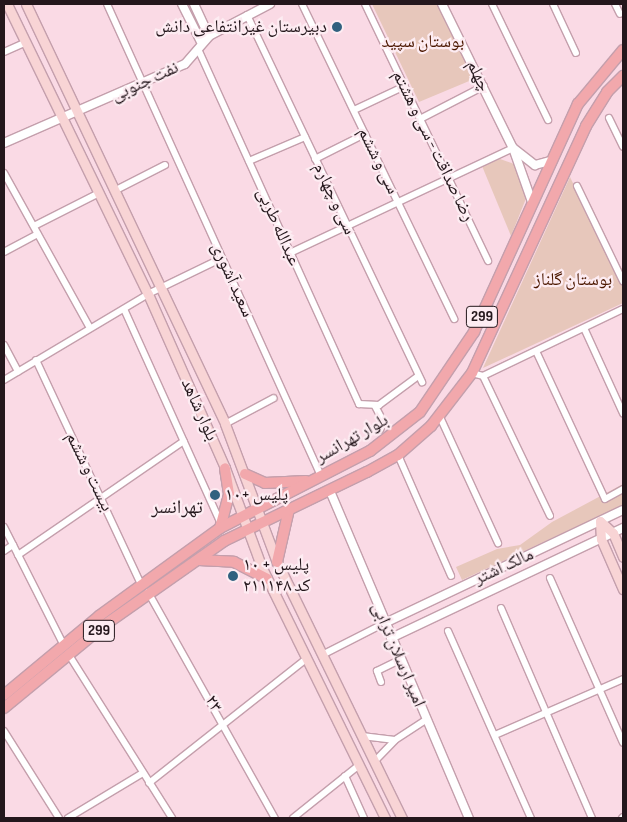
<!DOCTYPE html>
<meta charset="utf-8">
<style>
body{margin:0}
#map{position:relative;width:627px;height:822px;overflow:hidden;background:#fadae5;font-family:"Sofia Sans Condensed","Noto Naskh Arabic",sans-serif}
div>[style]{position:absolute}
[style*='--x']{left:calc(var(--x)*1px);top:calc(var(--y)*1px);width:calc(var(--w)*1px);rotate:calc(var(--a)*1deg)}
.green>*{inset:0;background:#e7c7bb}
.roads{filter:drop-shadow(1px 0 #c49fac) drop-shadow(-1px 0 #c49fac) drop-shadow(0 1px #c49fac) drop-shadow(0 -1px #c49fac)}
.minor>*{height:6px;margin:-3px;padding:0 3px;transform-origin:3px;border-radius:3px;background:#fff}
.tertiary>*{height:8px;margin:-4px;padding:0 4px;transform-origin:4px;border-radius:4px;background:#fff}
.secondary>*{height:9px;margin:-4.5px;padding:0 4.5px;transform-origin:4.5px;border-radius:4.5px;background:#f8d4d5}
.primary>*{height:10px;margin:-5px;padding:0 5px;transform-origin:5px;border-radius:5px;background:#f2a8ac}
.dots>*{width:14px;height:14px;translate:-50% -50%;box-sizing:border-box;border:2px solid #fdecf2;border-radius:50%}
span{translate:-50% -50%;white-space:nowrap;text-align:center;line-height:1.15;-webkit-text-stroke:4.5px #fdecf2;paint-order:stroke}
.shield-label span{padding:1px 4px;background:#fdecf2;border:1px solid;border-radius:4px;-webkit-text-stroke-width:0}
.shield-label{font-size:16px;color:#24171c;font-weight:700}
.poi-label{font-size:18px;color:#24171c}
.right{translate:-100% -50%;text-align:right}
.left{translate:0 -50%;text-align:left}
.park-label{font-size:18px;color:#4c1800}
.street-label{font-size:18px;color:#24171c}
.neighbourhood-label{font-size:19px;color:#24171c}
.frame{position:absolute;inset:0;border:5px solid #24171c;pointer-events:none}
</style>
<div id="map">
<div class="green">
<i style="clip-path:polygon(372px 4px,438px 4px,474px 79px,419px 102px)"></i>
<i style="clip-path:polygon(500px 159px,514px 164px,526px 186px,527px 196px,511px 236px,482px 166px)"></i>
<i style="clip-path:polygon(570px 177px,623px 286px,623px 303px,483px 368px)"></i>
<i style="clip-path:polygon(623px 484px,623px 505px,462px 580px,456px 567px,497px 549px,520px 545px,552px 522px)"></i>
</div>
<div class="roads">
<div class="minor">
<i style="--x:107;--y:4;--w:518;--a:65.61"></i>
<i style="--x:302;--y:4;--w:350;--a:64.2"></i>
<i style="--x:365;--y:4;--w:285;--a:64.4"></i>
<i style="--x:492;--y:4;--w:129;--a:64.2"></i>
<i style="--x:553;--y:4;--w:54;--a:64.9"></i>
<i style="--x:615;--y:4;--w:11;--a:63"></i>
<i style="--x:247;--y:15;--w:407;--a:64.5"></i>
<i style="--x:198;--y:49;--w:390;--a:65.6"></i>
<i style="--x:359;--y:404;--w:20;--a:3"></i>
<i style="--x:379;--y:405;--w:49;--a:-36.6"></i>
<i style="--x:4;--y:52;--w:24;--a:-24"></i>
<i style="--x:354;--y:110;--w:56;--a:-25.2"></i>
<i style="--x:609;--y:118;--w:32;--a:64"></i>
<i style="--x:420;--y:119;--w:72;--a:-27.3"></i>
<i style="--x:315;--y:159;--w:56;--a:-26.6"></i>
<i style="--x:249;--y:161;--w:61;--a:-23.2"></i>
<i style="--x:4;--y:173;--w:177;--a:61"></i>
<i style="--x:577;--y:186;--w:106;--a:64.2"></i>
<i style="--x:116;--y:190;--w:55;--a:-27"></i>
<i style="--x:34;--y:226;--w:73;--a:-26.9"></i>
<i style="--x:4;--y:252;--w:38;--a:-28"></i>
<i style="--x:290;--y:253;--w:246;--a:-25.2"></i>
<i style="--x:124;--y:309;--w:234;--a:65.7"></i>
<i style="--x:584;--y:328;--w:94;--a:65.4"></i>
<i style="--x:4;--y:345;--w:30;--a:62"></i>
<i style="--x:536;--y:351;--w:163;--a:65"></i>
<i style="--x:605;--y:499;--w:21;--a:-29"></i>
<i style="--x:36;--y:360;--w:247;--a:64.9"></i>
<i style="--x:472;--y:373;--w:11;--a:15"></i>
<i style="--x:483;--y:376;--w:155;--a:-25.6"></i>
<i style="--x:483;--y:376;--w:155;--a:64.4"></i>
<i style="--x:4;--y:380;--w:168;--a:-30.8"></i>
<i style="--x:148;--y:294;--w:82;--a:-25.9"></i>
<i style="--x:375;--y:406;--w:17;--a:62"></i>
<i style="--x:383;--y:421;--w:9;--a:108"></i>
<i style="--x:440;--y:417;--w:139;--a:65.3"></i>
<i style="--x:225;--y:424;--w:55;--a:-28"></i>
<i style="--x:398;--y:455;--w:132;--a:66.3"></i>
<i style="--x:4;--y:527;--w:133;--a:63.2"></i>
<i style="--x:4;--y:551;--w:11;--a:-34"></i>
<i style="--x:18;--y:555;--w:201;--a:-34.5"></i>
<i style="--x:550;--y:578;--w:180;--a:66.1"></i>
<i style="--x:148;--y:592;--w:259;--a:60.7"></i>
<i style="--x:501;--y:608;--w:229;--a:66.6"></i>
<i style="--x:448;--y:631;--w:205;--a:66.1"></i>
<i style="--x:69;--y:655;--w:193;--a:57.7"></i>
<i style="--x:322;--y:655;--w:62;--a:-27"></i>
<i style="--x:381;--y:682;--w:12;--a:-110"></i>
<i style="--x:377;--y:671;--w:25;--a:-26"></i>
<i style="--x:4;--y:731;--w:103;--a:57.7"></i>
<i style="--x:495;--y:735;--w:140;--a:-23.6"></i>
<i style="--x:362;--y:736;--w:31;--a:7"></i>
<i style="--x:374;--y:762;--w:30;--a:-46"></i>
<i style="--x:395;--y:740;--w:37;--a:-33"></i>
<i style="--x:345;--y:776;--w:46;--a:65.7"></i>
<i style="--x:149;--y:783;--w:200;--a:-38.3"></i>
<i style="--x:68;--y:818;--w:87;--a:-31"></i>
<i style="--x:293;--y:818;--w:83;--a:-38.7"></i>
<i style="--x:622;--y:818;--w:1;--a:-45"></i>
</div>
<div class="tertiary">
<i style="--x:182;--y:4;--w:42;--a:63.4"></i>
<i style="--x:194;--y:4;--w:35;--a:65"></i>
<i style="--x:442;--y:4;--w:161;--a:63.8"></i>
<i style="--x:513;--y:148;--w:57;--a:70.6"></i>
<i style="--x:4;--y:143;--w:197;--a:-23.6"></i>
<i style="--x:185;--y:64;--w:37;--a:-49"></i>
<i style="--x:209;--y:36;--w:69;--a:-27.7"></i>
<i style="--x:513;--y:148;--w:28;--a:38"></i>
<i style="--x:535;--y:165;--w:16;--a:-15"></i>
<i style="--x:330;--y:491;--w:355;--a:67"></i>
<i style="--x:385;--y:623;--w:263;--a:-25.4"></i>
<i style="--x:391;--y:638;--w:257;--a:-25.4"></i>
</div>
<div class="secondary">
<i style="--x:7;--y:4;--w:322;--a:64.1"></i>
<i style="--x:148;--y:294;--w:190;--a:66.1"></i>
<i style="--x:225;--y:468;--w:107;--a:69.7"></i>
<i style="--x:262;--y:568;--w:279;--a:63.8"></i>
<i style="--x:26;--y:4;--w:465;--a:64.6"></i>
<i style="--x:225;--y:424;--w:147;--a:69.4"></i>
<i style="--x:277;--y:562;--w:285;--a:64"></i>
<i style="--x:600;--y:521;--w:18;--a:87"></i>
<i style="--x:601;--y:539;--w:55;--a:66.3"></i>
<i style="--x:600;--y:521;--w:18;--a:43"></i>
<i style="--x:613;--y:533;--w:26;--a:67"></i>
</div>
<div class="primary">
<i style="--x:245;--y:474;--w:22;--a:24"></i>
<i style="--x:265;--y:483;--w:41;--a:-2.8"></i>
<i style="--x:220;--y:528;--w:35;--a:-75"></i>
<i style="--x:229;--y:494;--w:26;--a:-99"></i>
<i style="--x:199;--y:560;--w:35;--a:3"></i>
<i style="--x:234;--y:562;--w:37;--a:27"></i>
<i style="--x:277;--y:562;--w:54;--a:-77.2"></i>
<i style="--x:4;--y:695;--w:124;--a:-39.7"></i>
<i style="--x:99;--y:616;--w:150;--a:-36"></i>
<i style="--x:220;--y:528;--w:169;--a:-27.2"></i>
<i style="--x:370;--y:451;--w:63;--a:-38"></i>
<i style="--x:420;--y:412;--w:97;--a:-56"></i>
<i style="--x:474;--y:332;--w:251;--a:-65.5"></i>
<i style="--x:578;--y:104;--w:70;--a:-50.2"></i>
<i style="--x:4;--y:708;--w:132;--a:-39.5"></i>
<i style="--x:106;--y:624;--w:144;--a:-35.1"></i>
<i style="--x:224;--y:541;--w:159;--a:-25.8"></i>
<i style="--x:367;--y:472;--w:35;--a:-29"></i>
<i style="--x:398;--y:455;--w:44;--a:-41.3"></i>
<i style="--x:431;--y:426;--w:67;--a:-52.3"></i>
<i style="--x:472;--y:373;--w:272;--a:-65.2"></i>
<i style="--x:586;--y:126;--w:40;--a:-58"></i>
<i style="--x:607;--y:92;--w:23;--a:-45"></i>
</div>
</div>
<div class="dots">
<i style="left:337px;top:27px;background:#30617f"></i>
<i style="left:215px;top:495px;background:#30617f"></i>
<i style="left:233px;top:576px;background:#30617f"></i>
</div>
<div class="shield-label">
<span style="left:482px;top:317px">299</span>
<span style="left:99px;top:631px">299</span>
</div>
<div class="poi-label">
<span class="right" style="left:327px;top:27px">دبیرستان غیرانتفاعی دانش</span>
<span class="left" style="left:225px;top:495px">پلیس +۱۰</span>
<span class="left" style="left:243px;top:576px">پلیس + ۱۰<br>کد ۲۱۱۱۴۸</span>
</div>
<div class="park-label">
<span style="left:423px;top:42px">بوستان سپید</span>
<span style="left:573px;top:280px">بوستان گلناز</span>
</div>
<div class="street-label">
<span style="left:478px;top:76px;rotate:64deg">چهلم</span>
<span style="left:145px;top:82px;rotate:-25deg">نفت جنوبی</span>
<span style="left:433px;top:146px;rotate:64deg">رضا صداقت - سی و هشتم</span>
<span style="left:378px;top:161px;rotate:64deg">سی و ششم</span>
<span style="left:334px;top:199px;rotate:65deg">سی و چهارم</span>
<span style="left:278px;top:227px;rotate:66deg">عبدالله طربی</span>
<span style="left:232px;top:280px;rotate:66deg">سعید آشوری</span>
<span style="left:199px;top:410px;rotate:66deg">بلوار شاهد</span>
<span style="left:352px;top:439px;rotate:-30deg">بلوار تهرانسر</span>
<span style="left:89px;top:472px;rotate:64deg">بیست و ششم</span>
<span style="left:504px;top:567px;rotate:-25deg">مالک اشتر</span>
<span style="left:398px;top:655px;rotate:67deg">امیر ارسلان ترابی</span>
<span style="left:213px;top:704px;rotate:60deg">۲۳</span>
</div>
<div class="neighbourhood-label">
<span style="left:177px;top:508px">تهرانسر</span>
</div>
<div class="frame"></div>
</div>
